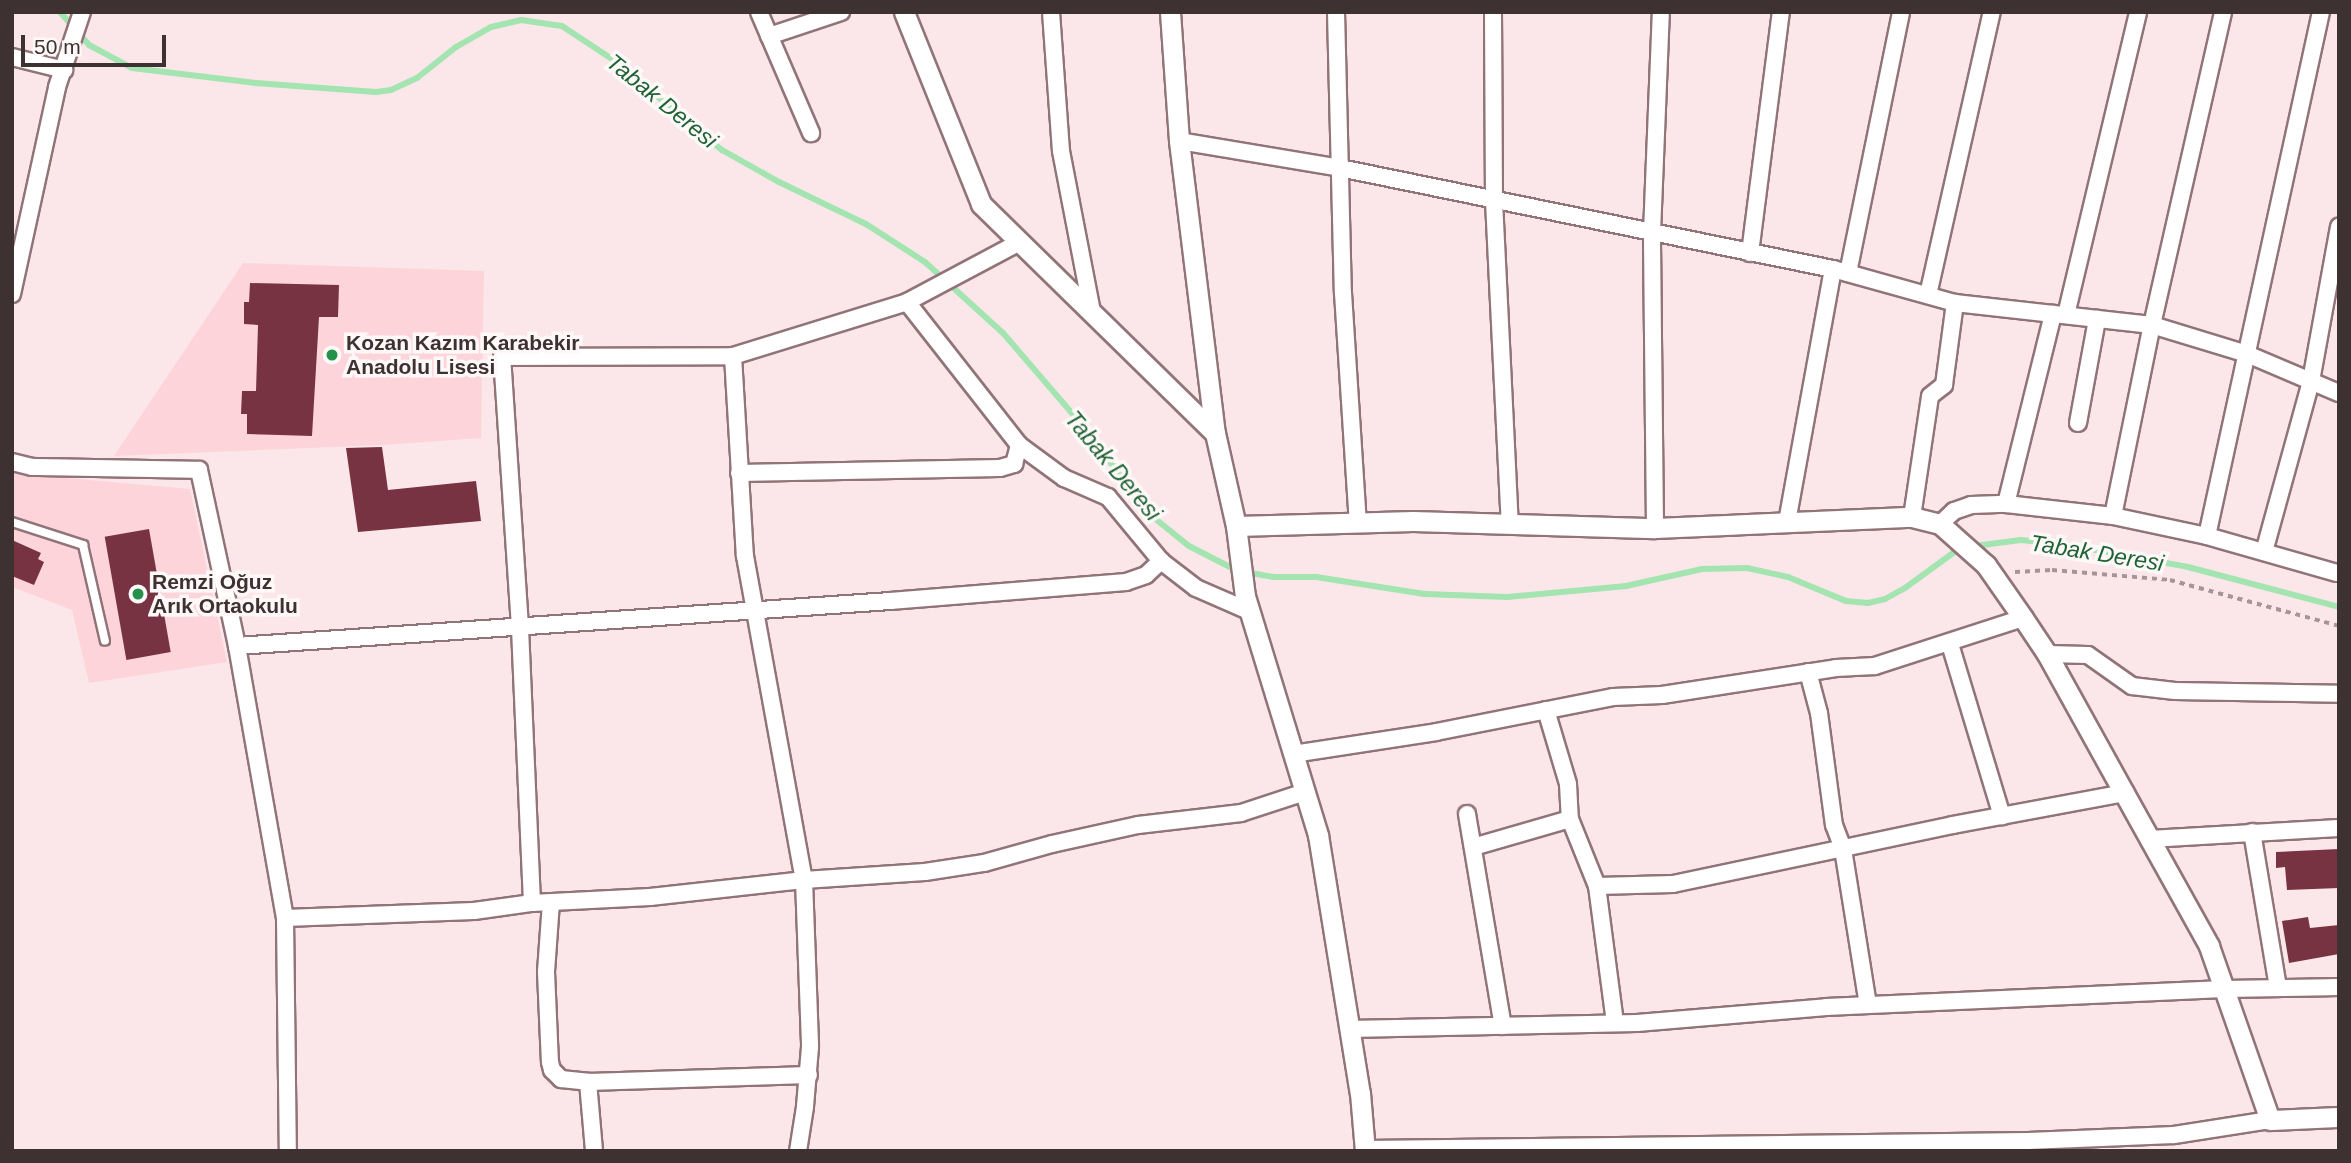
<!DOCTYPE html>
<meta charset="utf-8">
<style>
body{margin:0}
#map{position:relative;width:2351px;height:1163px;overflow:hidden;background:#fbe7e9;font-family:Helvetica,sans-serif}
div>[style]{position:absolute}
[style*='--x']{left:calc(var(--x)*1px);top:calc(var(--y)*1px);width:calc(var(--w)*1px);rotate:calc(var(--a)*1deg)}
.built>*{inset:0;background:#fdd4da}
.stream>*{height:6px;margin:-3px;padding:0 3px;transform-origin:3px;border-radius:3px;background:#a3e4b1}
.building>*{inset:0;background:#783342;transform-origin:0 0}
.path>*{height:3.5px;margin-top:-1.75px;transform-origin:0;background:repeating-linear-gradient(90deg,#a69597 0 5px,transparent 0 10px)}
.roads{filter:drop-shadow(2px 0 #917478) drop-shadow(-2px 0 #917478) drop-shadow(0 2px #917478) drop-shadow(0 -2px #917478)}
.service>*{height:8px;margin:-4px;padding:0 4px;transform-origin:4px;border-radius:4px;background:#fff}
.minor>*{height:16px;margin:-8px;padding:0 8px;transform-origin:8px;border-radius:8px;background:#fff}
.tertiary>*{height:19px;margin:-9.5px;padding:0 9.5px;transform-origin:9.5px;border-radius:9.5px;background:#fff}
.dots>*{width:19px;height:19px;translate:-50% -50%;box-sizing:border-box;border:4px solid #fef8f8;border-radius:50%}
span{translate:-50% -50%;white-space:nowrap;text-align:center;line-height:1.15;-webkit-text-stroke:7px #fef8f8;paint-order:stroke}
.poi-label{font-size:21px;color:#3d3132;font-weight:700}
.left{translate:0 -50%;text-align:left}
.water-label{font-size:23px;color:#1e6334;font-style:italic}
.frame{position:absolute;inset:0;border:14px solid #3d3132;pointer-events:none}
.scale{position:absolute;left:21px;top:35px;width:145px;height:32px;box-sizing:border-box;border:4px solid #3d3132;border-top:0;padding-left:9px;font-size:21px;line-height:24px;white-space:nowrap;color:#3d3132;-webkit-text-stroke:5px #fef8f8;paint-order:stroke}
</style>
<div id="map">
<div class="built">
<i style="clip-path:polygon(243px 263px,484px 271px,481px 438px,383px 445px,114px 456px)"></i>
<i style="clip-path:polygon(12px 473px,190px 489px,227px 662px,89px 683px,72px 610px,12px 587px)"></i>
</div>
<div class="stream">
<i style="--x:60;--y:12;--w:44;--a:48.7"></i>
<i style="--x:89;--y:45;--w:49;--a:28.1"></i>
<i style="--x:132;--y:68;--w:125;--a:6.9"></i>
<i style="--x:256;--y:83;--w:120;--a:4.3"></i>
<i style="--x:376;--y:92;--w:15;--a:-8"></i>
<i style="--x:391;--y:90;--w:29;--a:-25"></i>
<i style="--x:417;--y:78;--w:50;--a:-38.5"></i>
<i style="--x:456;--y:47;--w:40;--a:-29.7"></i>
<i style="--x:491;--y:27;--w:31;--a:-13"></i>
<i style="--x:521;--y:20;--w:41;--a:8.3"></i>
<i style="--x:562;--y:26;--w:64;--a:33.4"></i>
<i style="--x:615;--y:61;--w:139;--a:39.8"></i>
<i style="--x:722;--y:150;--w:65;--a:29.3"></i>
<i style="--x:779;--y:182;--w:97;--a:25.8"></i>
<i style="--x:866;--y:224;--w:70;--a:32.8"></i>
<i style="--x:925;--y:262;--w:105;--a:42.3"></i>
<i style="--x:1003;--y:333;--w:104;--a:49.3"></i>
<i style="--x:1071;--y:412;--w:133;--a:52"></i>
<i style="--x:1153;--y:517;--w:46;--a:38.9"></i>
<i style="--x:1189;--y:546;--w:46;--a:27.1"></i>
<i style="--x:1230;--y:567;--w:22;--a:16"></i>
<i style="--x:1251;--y:573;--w:22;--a:10"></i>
<i style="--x:1273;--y:577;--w:43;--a:0"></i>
<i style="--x:1316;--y:577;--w:110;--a:8.9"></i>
<i style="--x:1425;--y:594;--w:82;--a:2.1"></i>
<i style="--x:1507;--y:597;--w:120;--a:-5.3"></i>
<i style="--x:1626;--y:586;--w:78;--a:-12.6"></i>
<i style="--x:1702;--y:569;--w:45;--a:-1.3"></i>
<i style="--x:1747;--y:568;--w:42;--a:12.4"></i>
<i style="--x:1788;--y:577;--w:63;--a:22.5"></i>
<i style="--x:1846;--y:601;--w:22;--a:5"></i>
<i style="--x:1868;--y:603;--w:17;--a:-13"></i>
<i style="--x:1885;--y:599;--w:23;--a:-29"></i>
<i style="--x:1905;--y:588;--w:59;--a:-36.1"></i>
<i style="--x:1953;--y:553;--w:23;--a:-18"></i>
<i style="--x:1975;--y:546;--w:46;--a:-7.4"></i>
<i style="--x:2021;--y:540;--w:41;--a:5.6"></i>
<i style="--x:2062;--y:544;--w:128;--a:10.3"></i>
<i style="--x:2188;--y:567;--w:156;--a:14.8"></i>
</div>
<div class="building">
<i style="clip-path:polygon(250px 283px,339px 285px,338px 317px,319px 317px,312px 436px,247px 434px,247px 414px,241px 414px,242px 391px,256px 391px,258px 325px,244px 324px,244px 302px,249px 302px)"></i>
<i style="clip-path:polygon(382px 447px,388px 490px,476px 481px,481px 521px,358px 532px,346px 448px)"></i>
<i style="left:149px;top:529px;width:125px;height:45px;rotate:80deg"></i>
<i style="clip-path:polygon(12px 540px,41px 553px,38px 559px,44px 562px,34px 585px,12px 576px)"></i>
<i style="clip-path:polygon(2339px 849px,2339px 888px,2287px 890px,2285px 867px,2276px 868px,2276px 852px)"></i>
<i style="clip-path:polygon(2308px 917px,2310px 928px,2339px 925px,2339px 954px,2289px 963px,2282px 921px)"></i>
</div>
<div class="path">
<i style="--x:2015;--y:572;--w:37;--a:-3"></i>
<i style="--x:2052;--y:570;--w:118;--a:4.8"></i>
<i style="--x:2170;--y:580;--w:175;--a:15.2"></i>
</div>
<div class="roads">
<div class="service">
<i style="--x:12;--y:522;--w:75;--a:17.9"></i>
<i style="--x:83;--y:545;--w:98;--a:77.1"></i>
</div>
<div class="minor">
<i style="--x:759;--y:12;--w:132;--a:66.7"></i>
<i style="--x:1051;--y:12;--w:139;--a:85.9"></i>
<i style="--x:1061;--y:151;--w:164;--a:79.1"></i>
<i style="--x:1336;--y:12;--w:281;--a:88.6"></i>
<i style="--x:1343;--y:293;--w:230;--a:86.3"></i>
<i style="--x:1493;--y:12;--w:189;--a:89.7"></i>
<i style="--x:1494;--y:201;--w:323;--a:87.2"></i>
<i style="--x:769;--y:36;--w:76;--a:-18.4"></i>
<i style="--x:12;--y:57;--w:54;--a:14"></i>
<i style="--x:1179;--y:141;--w:163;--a:9.5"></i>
<i style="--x:1340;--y:168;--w:503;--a:11.58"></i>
<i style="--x:1833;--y:269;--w:127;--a:15.6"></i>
<i style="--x:1955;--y:303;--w:198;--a:6.4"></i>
<i style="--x:2152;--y:325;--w:99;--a:17"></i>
<i style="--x:2247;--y:354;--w:100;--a:23"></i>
<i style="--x:1750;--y:253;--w:243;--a:-82.7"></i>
<i style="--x:1848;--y:273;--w:266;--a:-78.5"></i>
<i style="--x:12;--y:294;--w:212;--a:-77.7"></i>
<i style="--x:57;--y:87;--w:79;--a:-71.6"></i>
<i style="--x:1928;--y:295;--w:290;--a:-77.3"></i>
<i style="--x:907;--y:302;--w:182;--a:51.9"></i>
<i style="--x:1019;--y:445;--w:56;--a:36.3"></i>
<i style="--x:1064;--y:478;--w:48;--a:23.4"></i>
<i style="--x:1108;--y:497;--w:83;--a:50.4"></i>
<i style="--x:1161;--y:561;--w:44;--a:37.6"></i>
<i style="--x:1196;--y:588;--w:58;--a:23.5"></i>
<i style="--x:2066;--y:315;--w:311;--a:-76.6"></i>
<i style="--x:733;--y:356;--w:200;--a:86.6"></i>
<i style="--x:745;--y:556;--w:329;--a:79.7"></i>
<i style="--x:804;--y:880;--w:167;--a:87.9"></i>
<i style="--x:810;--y:1047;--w:60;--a:94.8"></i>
<i style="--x:805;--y:1107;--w:45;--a:99"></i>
<i style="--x:2078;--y:423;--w:106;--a:-79.6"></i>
<i style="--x:12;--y:462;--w:21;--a:14"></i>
<i style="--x:32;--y:467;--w:167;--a:1"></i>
<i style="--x:199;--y:470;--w:180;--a:77.8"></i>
<i style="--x:237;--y:646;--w:276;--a:80"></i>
<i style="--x:285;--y:918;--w:233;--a:89.3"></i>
<i style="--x:739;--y:473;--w:261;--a:-1.1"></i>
<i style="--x:1000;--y:468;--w:15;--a:-16"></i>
<i style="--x:1014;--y:464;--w:20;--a:-75"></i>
<i style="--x:2006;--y:504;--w:196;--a:-76.1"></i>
<i style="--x:2113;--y:516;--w:195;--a:-78.5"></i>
<i style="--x:2152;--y:325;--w:321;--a:-77.2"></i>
<i style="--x:1912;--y:517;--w:122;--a:-81.5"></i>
<i style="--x:1930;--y:396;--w:18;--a:-38"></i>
<i style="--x:1944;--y:385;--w:83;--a:-82.4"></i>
<i style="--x:1787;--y:522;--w:257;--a:-79.7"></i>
<i style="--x:1940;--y:524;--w:19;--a:-43"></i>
<i style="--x:1954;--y:511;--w:18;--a:-19"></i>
<i style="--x:1971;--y:505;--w:35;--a:-2"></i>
<i style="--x:2006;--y:504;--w:108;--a:6.4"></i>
<i style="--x:2113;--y:516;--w:96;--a:12"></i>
<i style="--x:2207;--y:536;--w:135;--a:15.9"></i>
<i style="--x:1655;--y:528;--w:295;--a:-90.6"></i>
<i style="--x:1652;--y:233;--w:221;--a:-87.7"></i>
<i style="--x:2207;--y:536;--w:536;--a:-77.73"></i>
<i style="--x:2264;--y:552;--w:177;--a:-74.6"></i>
<i style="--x:2311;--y:381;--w:157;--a:-79.7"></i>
<i style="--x:1950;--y:644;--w:180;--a:73.2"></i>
<i style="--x:237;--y:646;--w:655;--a:-3.94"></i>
<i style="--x:890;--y:601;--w:237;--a:-4.6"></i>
<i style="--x:1126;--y:582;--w:21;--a:-19"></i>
<i style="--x:1146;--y:575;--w:21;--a:-43"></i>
<i style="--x:2047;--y:654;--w:41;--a:1.4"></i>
<i style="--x:2088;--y:655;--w:54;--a:35.2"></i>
<i style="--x:2132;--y:686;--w:43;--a:6.6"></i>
<i style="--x:2175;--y:691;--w:164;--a:1"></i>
<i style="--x:1808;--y:672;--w:42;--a:75"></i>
<i style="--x:1819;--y:713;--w:113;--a:82.4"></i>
<i style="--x:1834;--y:825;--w:26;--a:69"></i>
<i style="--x:1843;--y:849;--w:158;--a:80.9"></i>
<i style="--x:1546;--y:710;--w:77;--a:73.4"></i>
<i style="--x:1568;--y:784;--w:35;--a:87"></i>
<i style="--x:1570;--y:819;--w:72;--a:68.1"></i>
<i style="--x:1597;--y:886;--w:138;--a:82.5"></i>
<i style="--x:1293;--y:754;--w:145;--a:-8.7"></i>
<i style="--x:1436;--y:732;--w:180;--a:-11.2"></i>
<i style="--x:1613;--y:697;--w:49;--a:-2.3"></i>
<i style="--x:1662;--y:695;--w:176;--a:-8.8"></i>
<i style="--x:1836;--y:668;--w:39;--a:-3"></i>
<i style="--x:1875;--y:666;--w:156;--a:-18"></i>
<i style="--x:1467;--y:814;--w:215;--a:80.4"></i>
<i style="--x:2252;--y:832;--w:158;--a:80.5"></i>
<i style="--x:2149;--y:839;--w:190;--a:-3.3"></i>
<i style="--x:1473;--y:847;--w:101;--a:-16.1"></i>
<i style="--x:1597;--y:886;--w:76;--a:-1.5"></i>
<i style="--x:1673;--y:884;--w:286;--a:-11.9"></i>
<i style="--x:1953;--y:825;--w:174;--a:-10.6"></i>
<i style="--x:551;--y:902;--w:70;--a:94.1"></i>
<i style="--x:546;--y:972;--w:90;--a:87.5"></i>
<i style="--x:550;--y:1062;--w:8;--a:76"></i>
<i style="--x:552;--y:1070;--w:13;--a:45"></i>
<i style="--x:561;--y:1079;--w:27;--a:6"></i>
<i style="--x:588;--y:1082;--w:221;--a:-1.8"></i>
<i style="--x:532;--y:903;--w:276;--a:-92.5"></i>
<i style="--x:520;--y:627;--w:271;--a:-93.8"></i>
<i style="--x:502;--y:357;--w:231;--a:-0.2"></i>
<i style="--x:733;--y:356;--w:182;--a:-17.2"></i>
<i style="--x:907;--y:302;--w:128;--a:-28"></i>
<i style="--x:285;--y:918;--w:189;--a:-2.1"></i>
<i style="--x:474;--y:911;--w:59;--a:-7.9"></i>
<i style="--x:532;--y:903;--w:118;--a:-2.9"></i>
<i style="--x:650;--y:897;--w:155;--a:-6.3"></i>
<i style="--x:804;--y:880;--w:121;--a:-3.8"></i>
<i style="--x:925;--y:872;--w:60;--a:-8.7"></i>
<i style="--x:984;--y:863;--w:71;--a:-15.6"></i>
<i style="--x:1052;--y:844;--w:88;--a:-12.5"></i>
<i style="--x:1138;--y:825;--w:104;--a:-6.6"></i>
<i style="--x:1241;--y:813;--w:67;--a:-18.2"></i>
<i style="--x:1349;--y:1029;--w:288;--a:-1.2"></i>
<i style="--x:1637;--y:1023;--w:190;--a:-4.8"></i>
<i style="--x:1826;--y:1007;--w:398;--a:-2.6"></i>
<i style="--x:2224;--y:989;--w:115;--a:-1"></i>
<i style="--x:588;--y:1082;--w:69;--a:85"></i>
<i style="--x:1365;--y:1149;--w:663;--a:-0.69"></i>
<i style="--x:2028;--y:1141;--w:146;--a:-2.4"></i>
<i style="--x:2174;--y:1135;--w:97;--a:-8.9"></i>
</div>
<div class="tertiary">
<i style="--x:904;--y:12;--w:207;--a:68.1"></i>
<i style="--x:981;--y:204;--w:327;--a:44.4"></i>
<i style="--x:1170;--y:12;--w:129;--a:86"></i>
<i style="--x:1179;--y:141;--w:294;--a:83"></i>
<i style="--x:1215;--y:433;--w:95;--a:77.3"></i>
<i style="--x:1236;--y:526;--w:71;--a:82.7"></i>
<i style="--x:1245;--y:596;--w:250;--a:73"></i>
<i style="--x:1318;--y:835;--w:261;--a:80.8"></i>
<i style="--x:1360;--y:1093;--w:58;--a:85.1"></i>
<i style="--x:1236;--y:526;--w:177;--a:-1.6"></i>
<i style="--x:1413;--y:521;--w:242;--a:1.7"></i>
<i style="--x:1655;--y:528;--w:257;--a:-2.5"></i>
<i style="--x:1912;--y:517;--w:29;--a:14"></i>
<i style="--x:1940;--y:524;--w:62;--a:41.7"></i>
<i style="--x:1986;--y:565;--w:65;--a:55.1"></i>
<i style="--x:2023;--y:618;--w:43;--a:56.3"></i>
<i style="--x:2047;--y:654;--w:159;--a:61"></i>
<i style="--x:2124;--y:793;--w:175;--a:60.9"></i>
<i style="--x:2209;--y:946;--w:184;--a:70.7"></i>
<i style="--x:2270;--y:1120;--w:69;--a:-2.5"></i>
</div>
</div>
<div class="dots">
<i style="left:332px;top:355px;background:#23914a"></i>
<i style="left:138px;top:594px;background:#23914a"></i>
</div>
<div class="poi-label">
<span class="left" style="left:346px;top:355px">Kozan Kazım Karabekir<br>Anadolu Lisesi</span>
<span class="left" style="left:152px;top:594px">Remzi Oğuz<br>Arık Ortaokulu</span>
</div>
<div class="water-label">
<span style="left:662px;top:101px;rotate:39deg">Tabak Deresi</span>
<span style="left:1113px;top:466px;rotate:50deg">Tabak Deresi</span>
<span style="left:2097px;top:553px;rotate:9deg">Tabak Deresi</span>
</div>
<div class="frame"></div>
<div class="scale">50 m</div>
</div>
